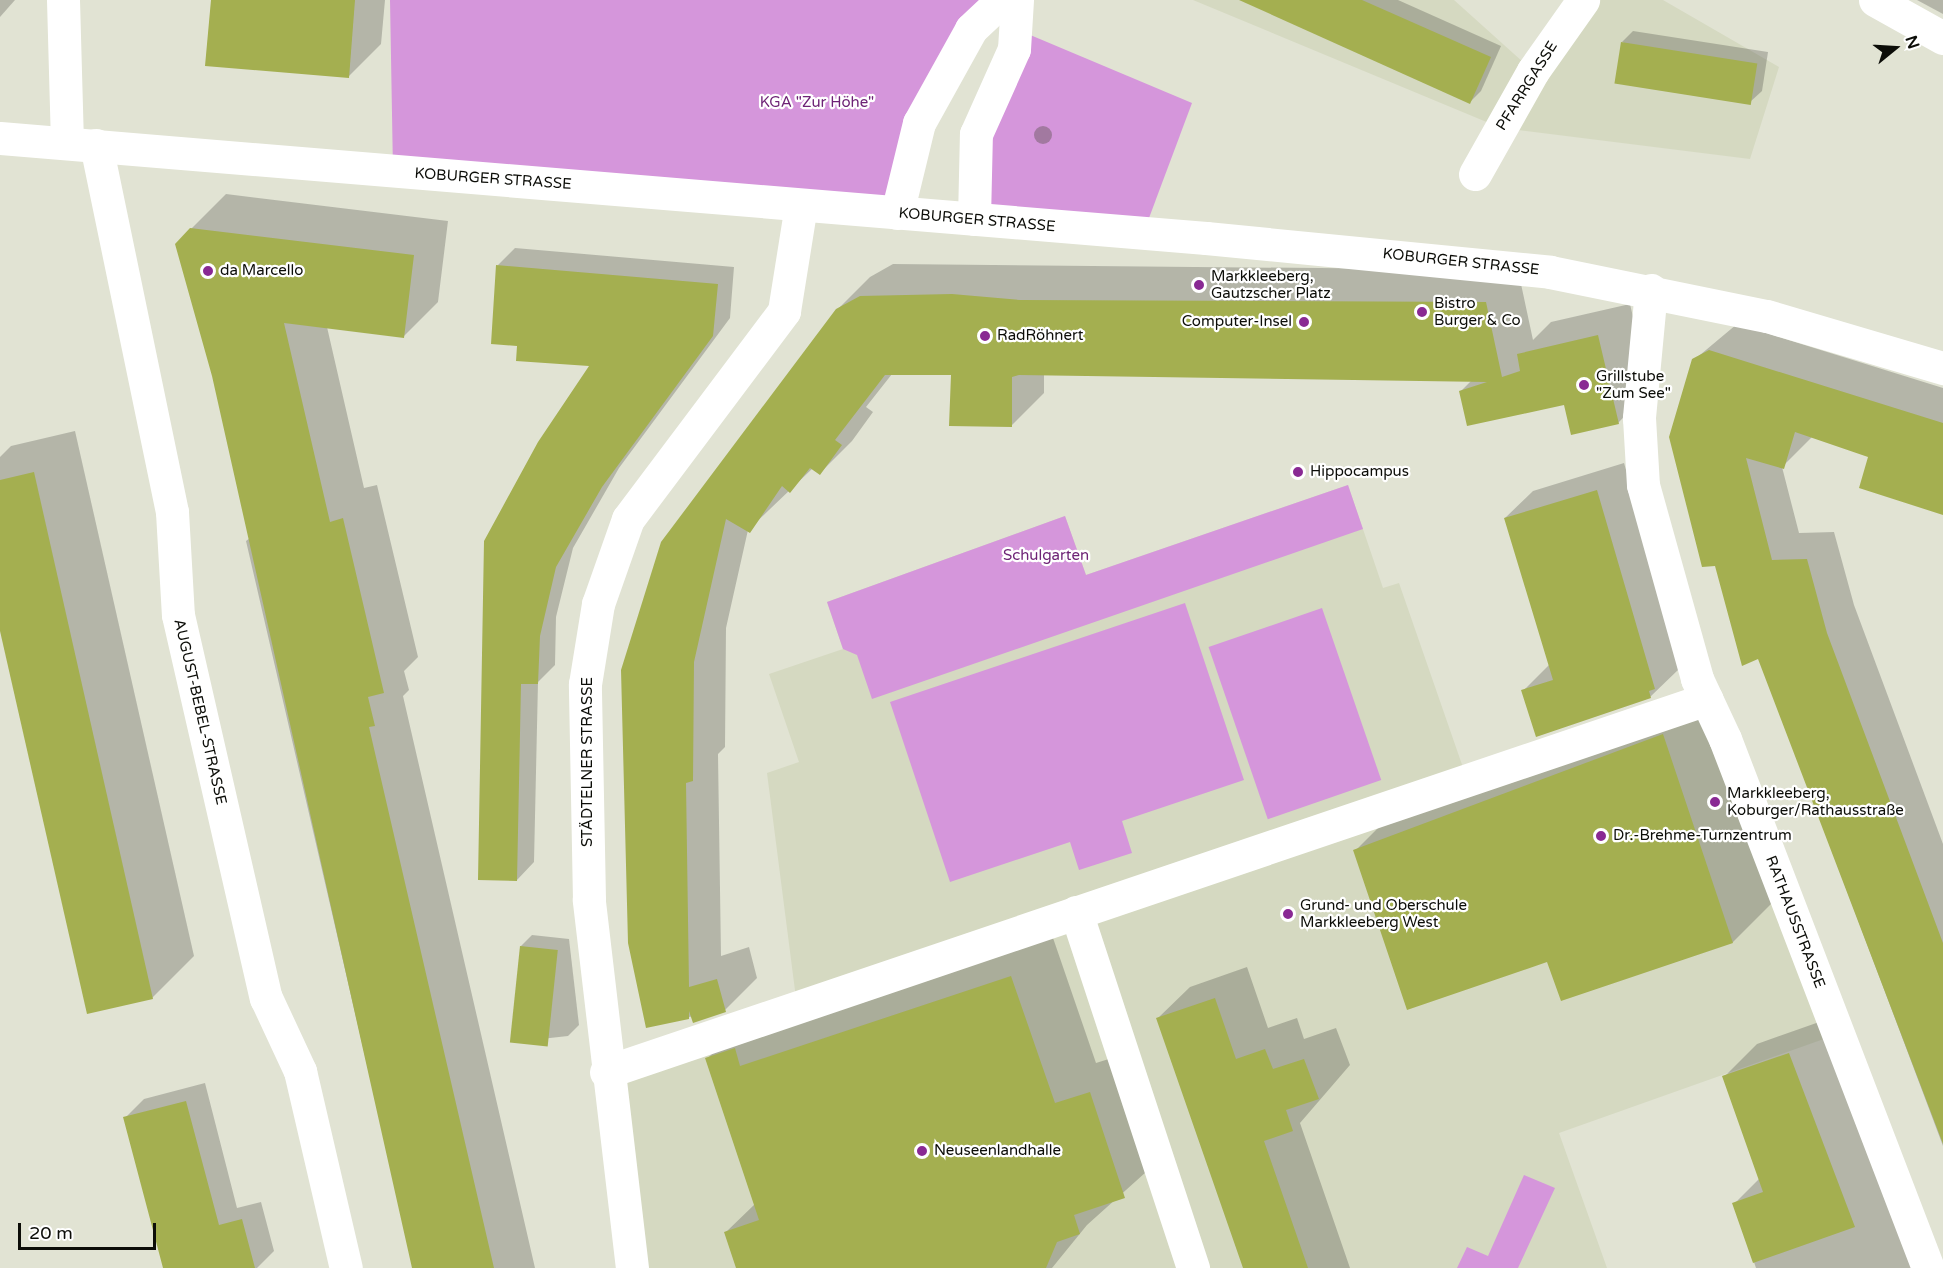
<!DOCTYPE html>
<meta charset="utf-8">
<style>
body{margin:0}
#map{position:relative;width:1943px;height:1268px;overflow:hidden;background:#e1e3d3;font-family:"Varela Round",sans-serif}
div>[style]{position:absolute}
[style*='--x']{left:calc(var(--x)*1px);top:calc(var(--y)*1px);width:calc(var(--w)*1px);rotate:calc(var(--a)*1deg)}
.built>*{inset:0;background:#d5d9c1}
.green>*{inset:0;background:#d596db;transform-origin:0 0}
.shadow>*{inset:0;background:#0003}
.building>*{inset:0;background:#a4af50;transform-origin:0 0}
.minor>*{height:33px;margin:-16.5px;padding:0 16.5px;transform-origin:16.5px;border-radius:16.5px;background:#fff}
.major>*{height:33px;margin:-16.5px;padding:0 16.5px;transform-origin:16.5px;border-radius:16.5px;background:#fff}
.trees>*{width:18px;height:18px;margin:-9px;border-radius:50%;background:#a279a0}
.dots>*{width:16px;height:16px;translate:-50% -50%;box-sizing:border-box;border:3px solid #fff;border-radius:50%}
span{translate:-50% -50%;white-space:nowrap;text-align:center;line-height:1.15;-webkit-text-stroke:4.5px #fff;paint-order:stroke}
.street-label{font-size:15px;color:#0c0d08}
.park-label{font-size:15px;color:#6e2376}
.poi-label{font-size:15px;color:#0c0d08}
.left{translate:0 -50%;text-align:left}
.right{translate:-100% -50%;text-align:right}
.north{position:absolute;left:1865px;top:18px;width:60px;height:60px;-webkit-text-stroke:4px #fff;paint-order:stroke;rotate:72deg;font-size:16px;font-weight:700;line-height:24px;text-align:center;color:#0c0d08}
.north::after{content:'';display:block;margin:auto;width:21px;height:27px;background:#0c0d08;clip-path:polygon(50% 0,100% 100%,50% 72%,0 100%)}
.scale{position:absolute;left:18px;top:1223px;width:138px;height:27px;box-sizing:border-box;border:3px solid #0c0d08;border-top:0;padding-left:8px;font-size:18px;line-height:21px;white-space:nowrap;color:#0c0d08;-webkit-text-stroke:4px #fff;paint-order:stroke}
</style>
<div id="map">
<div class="built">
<i style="clip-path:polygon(1193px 0,1454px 0,1533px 71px,1583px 0,1663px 0,1779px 67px,1750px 159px,1501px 128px)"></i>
<i style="clip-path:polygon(1348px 485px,1383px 588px,1399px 583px,1467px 779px,1707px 699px,1838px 1034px,1559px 1133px,1607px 1268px,632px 1268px,606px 1072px,797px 1006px,767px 773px,799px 762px,769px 674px,843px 649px,827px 602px,1065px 516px,1086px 575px)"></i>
</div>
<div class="green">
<i style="clip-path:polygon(390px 0,1002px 0,971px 29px,897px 213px,393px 171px)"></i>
<i style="clip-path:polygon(1016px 29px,1192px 103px,1143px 234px,974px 219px)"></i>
<i style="clip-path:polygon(1348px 485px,1363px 529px,872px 699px,857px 655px,843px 649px,827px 602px,1065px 516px,1086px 575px)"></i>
<i style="clip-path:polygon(1185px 603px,1244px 780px,1122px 821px,1132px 853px,1079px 870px,1070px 842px,950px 882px,890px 702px)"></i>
<i style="left:1322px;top:608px;width:182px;height:120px;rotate:71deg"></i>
<i style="clip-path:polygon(1524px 1175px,1555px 1188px,1518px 1268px,1457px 1268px,1467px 1247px,1488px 1256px)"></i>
</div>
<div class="shadow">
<i style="clip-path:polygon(0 0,15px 0,0 17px)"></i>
<i style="clip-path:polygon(213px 0,385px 0,381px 44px,348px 77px)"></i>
<i style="clip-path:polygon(1267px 0,1398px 0,1501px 46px,1481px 91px,1470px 102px)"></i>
<i style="clip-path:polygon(1917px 0,1943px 0,1943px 14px)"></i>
<i style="clip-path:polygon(1633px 31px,1768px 52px,1762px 91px,1750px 102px,1622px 42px)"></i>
<i style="clip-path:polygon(226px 194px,448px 221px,438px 302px,404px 336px,327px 327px,364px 488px,377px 485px,418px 657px,404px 671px,409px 690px,403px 696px,535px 1268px,414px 1268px,246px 541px,250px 538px,191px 229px)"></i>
<i style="clip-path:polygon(515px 248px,734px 267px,730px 318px,619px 468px,573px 548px,556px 617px,555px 665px,538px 682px,534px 862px,517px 880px,486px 542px,592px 365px,519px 345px,498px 265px)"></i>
<i style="clip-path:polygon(893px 264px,1518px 270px,1533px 340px,1551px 322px,1630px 304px,1650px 390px,1618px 423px,1565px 403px,1461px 391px,1472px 380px,1044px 373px,1044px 393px,1011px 426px,952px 374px,892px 374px,866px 407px,873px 412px,852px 441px,820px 473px,813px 468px,748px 530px,726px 628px,725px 747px,718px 754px,721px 956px,749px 947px,757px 978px,725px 1010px,689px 1017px,622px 670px,837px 310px,870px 277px)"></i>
<i style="clip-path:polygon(1737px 324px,1943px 388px,1943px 514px,1870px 456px,1812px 437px,1782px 467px,1799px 533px,1834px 532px,1854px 605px,1943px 844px,1943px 1146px,1759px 657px,1694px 360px)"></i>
<i style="clip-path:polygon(75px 431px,194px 956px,152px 998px,0 624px,0 457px,11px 446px)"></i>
<i style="clip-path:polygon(1624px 463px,1681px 660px,1678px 670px,1650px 697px,1523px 691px,1550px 664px,1505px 518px,1533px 491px)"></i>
<i style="clip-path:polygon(1702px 696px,1772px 903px,1733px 942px,1562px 999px,1548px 960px,1355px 851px,1394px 812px)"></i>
<i style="clip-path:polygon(532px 935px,569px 939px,579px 1025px,568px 1036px,532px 1040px,521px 946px)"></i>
<i style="clip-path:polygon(1052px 935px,1096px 1063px,1131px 1052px,1165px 1155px,1087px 1225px,1052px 1268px,738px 1268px,726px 1232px,755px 1204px,707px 1059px,748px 1017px)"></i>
<i style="clip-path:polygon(1247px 967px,1268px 1028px,1297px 1018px,1304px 1039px,1336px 1028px,1350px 1065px,1300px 1123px,1350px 1268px,1244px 1268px,1158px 1018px,1190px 987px)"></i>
<i style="clip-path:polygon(1822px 1021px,1915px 1268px,1756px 1268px,1734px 1204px,1760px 1178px,1724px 1077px,1757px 1044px)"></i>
<i style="clip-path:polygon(205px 1083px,237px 1208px,261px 1202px,274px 1251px,257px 1268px,164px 1268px,125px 1118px,144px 1099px)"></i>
</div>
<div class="building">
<i style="clip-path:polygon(211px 0,355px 0,349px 78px,205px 66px)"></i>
<i style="clip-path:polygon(1239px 0,1362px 0,1491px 57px,1470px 104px)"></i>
<i style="left:1621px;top:42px;width:138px;height:42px;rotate:9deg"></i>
<i style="clip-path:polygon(190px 228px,414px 255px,404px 338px,284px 323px,330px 522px,343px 518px,384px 693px,368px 697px,375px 726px,369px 727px,494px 1268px,412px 1268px,212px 376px,175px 244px)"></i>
<i style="clip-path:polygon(496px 265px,718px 284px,713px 336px,602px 487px,556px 567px,540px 636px,538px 684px,521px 684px,517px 881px,478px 880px,484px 541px,538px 442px,589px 366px,516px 361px,517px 346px,491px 344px)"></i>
<i style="clip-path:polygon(952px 294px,1020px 300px,1486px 302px,1502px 377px,1520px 371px,1517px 354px,1598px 335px,1619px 424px,1571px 435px,1564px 405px,1467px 426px,1459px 391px,1487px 382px,1019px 375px,1012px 377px,1012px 427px,949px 426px,951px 375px,885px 375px,835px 440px,842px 445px,820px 475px,810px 468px,790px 493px,782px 486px,750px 533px,726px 519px,694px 662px,693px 781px,686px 783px,689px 987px,717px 979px,726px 1012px,693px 1023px,689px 1011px,689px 1019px,646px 1028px,628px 943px,621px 670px,661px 542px,836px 309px,860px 296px)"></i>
<i style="clip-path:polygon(1709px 350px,1943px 423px,1943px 515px,1859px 488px,1868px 457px,1795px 432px,1784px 469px,1746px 458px,1772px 560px,1807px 559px,1827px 633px,1943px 943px,1943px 1144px,1758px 659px,1742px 666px,1715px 566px,1702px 567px,1669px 437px,1692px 359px)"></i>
<i style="clip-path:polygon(34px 472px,153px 999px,87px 1014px,0 631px,0 480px)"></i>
<i style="clip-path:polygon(1597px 490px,1655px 689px,1649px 691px,1651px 698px,1536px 737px,1521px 690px,1553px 680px,1504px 518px)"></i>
<i style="clip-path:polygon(1663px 734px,1733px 943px,1561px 1001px,1547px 962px,1407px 1010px,1353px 850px)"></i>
<i style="left:520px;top:946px;width:38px;height:97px;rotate:6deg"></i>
<i style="clip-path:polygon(1011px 976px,1055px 1103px,1090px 1092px,1125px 1198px,1074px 1215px,1080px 1234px,1057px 1242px,1046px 1268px,736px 1268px,724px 1232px,759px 1220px,705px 1058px,735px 1048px,740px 1066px)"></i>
<i style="clip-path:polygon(1215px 998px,1236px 1059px,1265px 1049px,1273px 1069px,1304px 1059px,1319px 1099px,1286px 1110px,1293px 1131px,1264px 1141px,1308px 1268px,1243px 1268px,1156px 1018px)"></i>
<i style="clip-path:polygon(1789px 1053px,1855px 1227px,1753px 1263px,1732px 1203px,1763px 1192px,1722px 1076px)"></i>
<i style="clip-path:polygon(186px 1101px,219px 1225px,242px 1219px,255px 1268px,163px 1268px,123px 1117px)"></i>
</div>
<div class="minor">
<i style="--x:63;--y:0;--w:143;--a:88.4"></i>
<i style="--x:1875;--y:0;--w:78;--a:29.2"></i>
<i style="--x:96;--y:145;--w:375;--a:78.3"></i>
<i style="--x:172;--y:512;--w:103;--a:86.7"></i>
<i style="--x:178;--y:615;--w:393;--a:77.1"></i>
<i style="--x:266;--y:998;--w:81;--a:65"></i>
<i style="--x:300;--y:1071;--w:202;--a:76.9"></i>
<i style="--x:1475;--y:174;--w:118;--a:-60.6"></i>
<i style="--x:1533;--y:71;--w:87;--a:-54.8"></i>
<i style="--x:897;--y:213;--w:93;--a:-76.3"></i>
<i style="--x:919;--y:123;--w:107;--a:-61"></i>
<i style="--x:971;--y:29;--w:42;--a:-43.1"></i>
<i style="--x:974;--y:219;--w:85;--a:-88.7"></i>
<i style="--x:976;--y:134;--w:93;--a:-65.9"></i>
<i style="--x:1014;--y:49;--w:49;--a:-86.5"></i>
<i style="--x:1651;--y:290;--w:129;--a:95.4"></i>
<i style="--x:1639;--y:418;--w:67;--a:86.6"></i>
<i style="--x:1643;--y:485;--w:201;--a:74.4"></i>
<i style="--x:1697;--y:679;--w:66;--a:65"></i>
<i style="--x:1725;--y:739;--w:567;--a:69.01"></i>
<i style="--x:1076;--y:912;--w:375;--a:71.8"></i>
<i style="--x:606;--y:1072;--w:1162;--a:-18.72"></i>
<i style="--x:632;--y:1268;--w:371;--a:-96.7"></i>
<i style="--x:589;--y:900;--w:216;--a:-91.1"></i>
<i style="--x:585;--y:684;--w:81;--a:-80.8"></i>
<i style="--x:598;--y:604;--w:90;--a:-70.6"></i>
<i style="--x:628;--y:519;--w:260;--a:-53.1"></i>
<i style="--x:784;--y:311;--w:107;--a:-80.9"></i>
</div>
<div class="major">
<i style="--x:0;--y:138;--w:1210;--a:4.74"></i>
<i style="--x:1206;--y:238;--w:346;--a:5.6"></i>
<i style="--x:1550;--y:272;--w:221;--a:11.5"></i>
<i style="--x:1767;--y:316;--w:184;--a:16.5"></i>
</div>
<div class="trees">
<i style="left:1043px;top:135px"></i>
</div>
<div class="dots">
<i style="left:208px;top:271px;background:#892993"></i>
<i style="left:1199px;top:285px;background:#892993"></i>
<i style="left:1422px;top:312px;background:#892993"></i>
<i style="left:1304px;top:322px;background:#892993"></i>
<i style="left:985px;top:336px;background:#892993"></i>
<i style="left:1584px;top:385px;background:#892993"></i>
<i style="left:1298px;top:472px;background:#892993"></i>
<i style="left:1715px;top:802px;background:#892993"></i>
<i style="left:1601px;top:836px;background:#892993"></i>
<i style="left:1288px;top:914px;background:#892993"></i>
<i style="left:922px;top:1151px;background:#892993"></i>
</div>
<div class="street-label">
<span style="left:1527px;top:86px;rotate:-58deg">PFARRGASSE</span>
<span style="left:493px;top:179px;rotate:4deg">KOBURGER STRASSE</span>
<span style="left:977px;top:220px;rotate:5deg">KOBURGER STRASSE</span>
<span style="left:1461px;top:262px;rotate:6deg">KOBURGER STRASSE</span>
<span style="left:200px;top:712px;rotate:77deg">AUGUST-BEBEL-STRASSE</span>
<span style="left:588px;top:762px;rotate:-90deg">STÄDTELNER STRASSE</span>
<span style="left:1795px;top:922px;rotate:69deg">RATHAUSSTRASSE</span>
</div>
<div class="park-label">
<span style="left:817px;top:103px">KGA "Zur Höhe"</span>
<span style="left:1046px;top:556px">Schulgarten</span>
</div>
<div class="poi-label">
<span class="left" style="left:220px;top:271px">da Marcello</span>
<span class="left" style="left:1211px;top:285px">Markkleeberg,<br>Gautzscher Platz</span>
<span class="left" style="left:1434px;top:312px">Bistro<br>Burger &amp; Co</span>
<span class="right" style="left:1292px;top:322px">Computer-Insel</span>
<span class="left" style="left:997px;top:336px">RadRöhnert</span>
<span class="left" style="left:1596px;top:385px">Grillstube<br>"Zum See"</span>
<span class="left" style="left:1310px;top:472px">Hippocampus</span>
<span class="left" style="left:1727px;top:802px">Markkleeberg,<br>Koburger/Rathausstraße</span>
<span class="left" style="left:1613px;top:836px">Dr.-Brehme-Turnzentrum</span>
<span class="left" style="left:1300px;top:914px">Grund- und Oberschule<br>Markkleeberg West</span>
<span class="left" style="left:934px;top:1151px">Neuseenlandhalle</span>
</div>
<div class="north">N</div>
<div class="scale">20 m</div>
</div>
